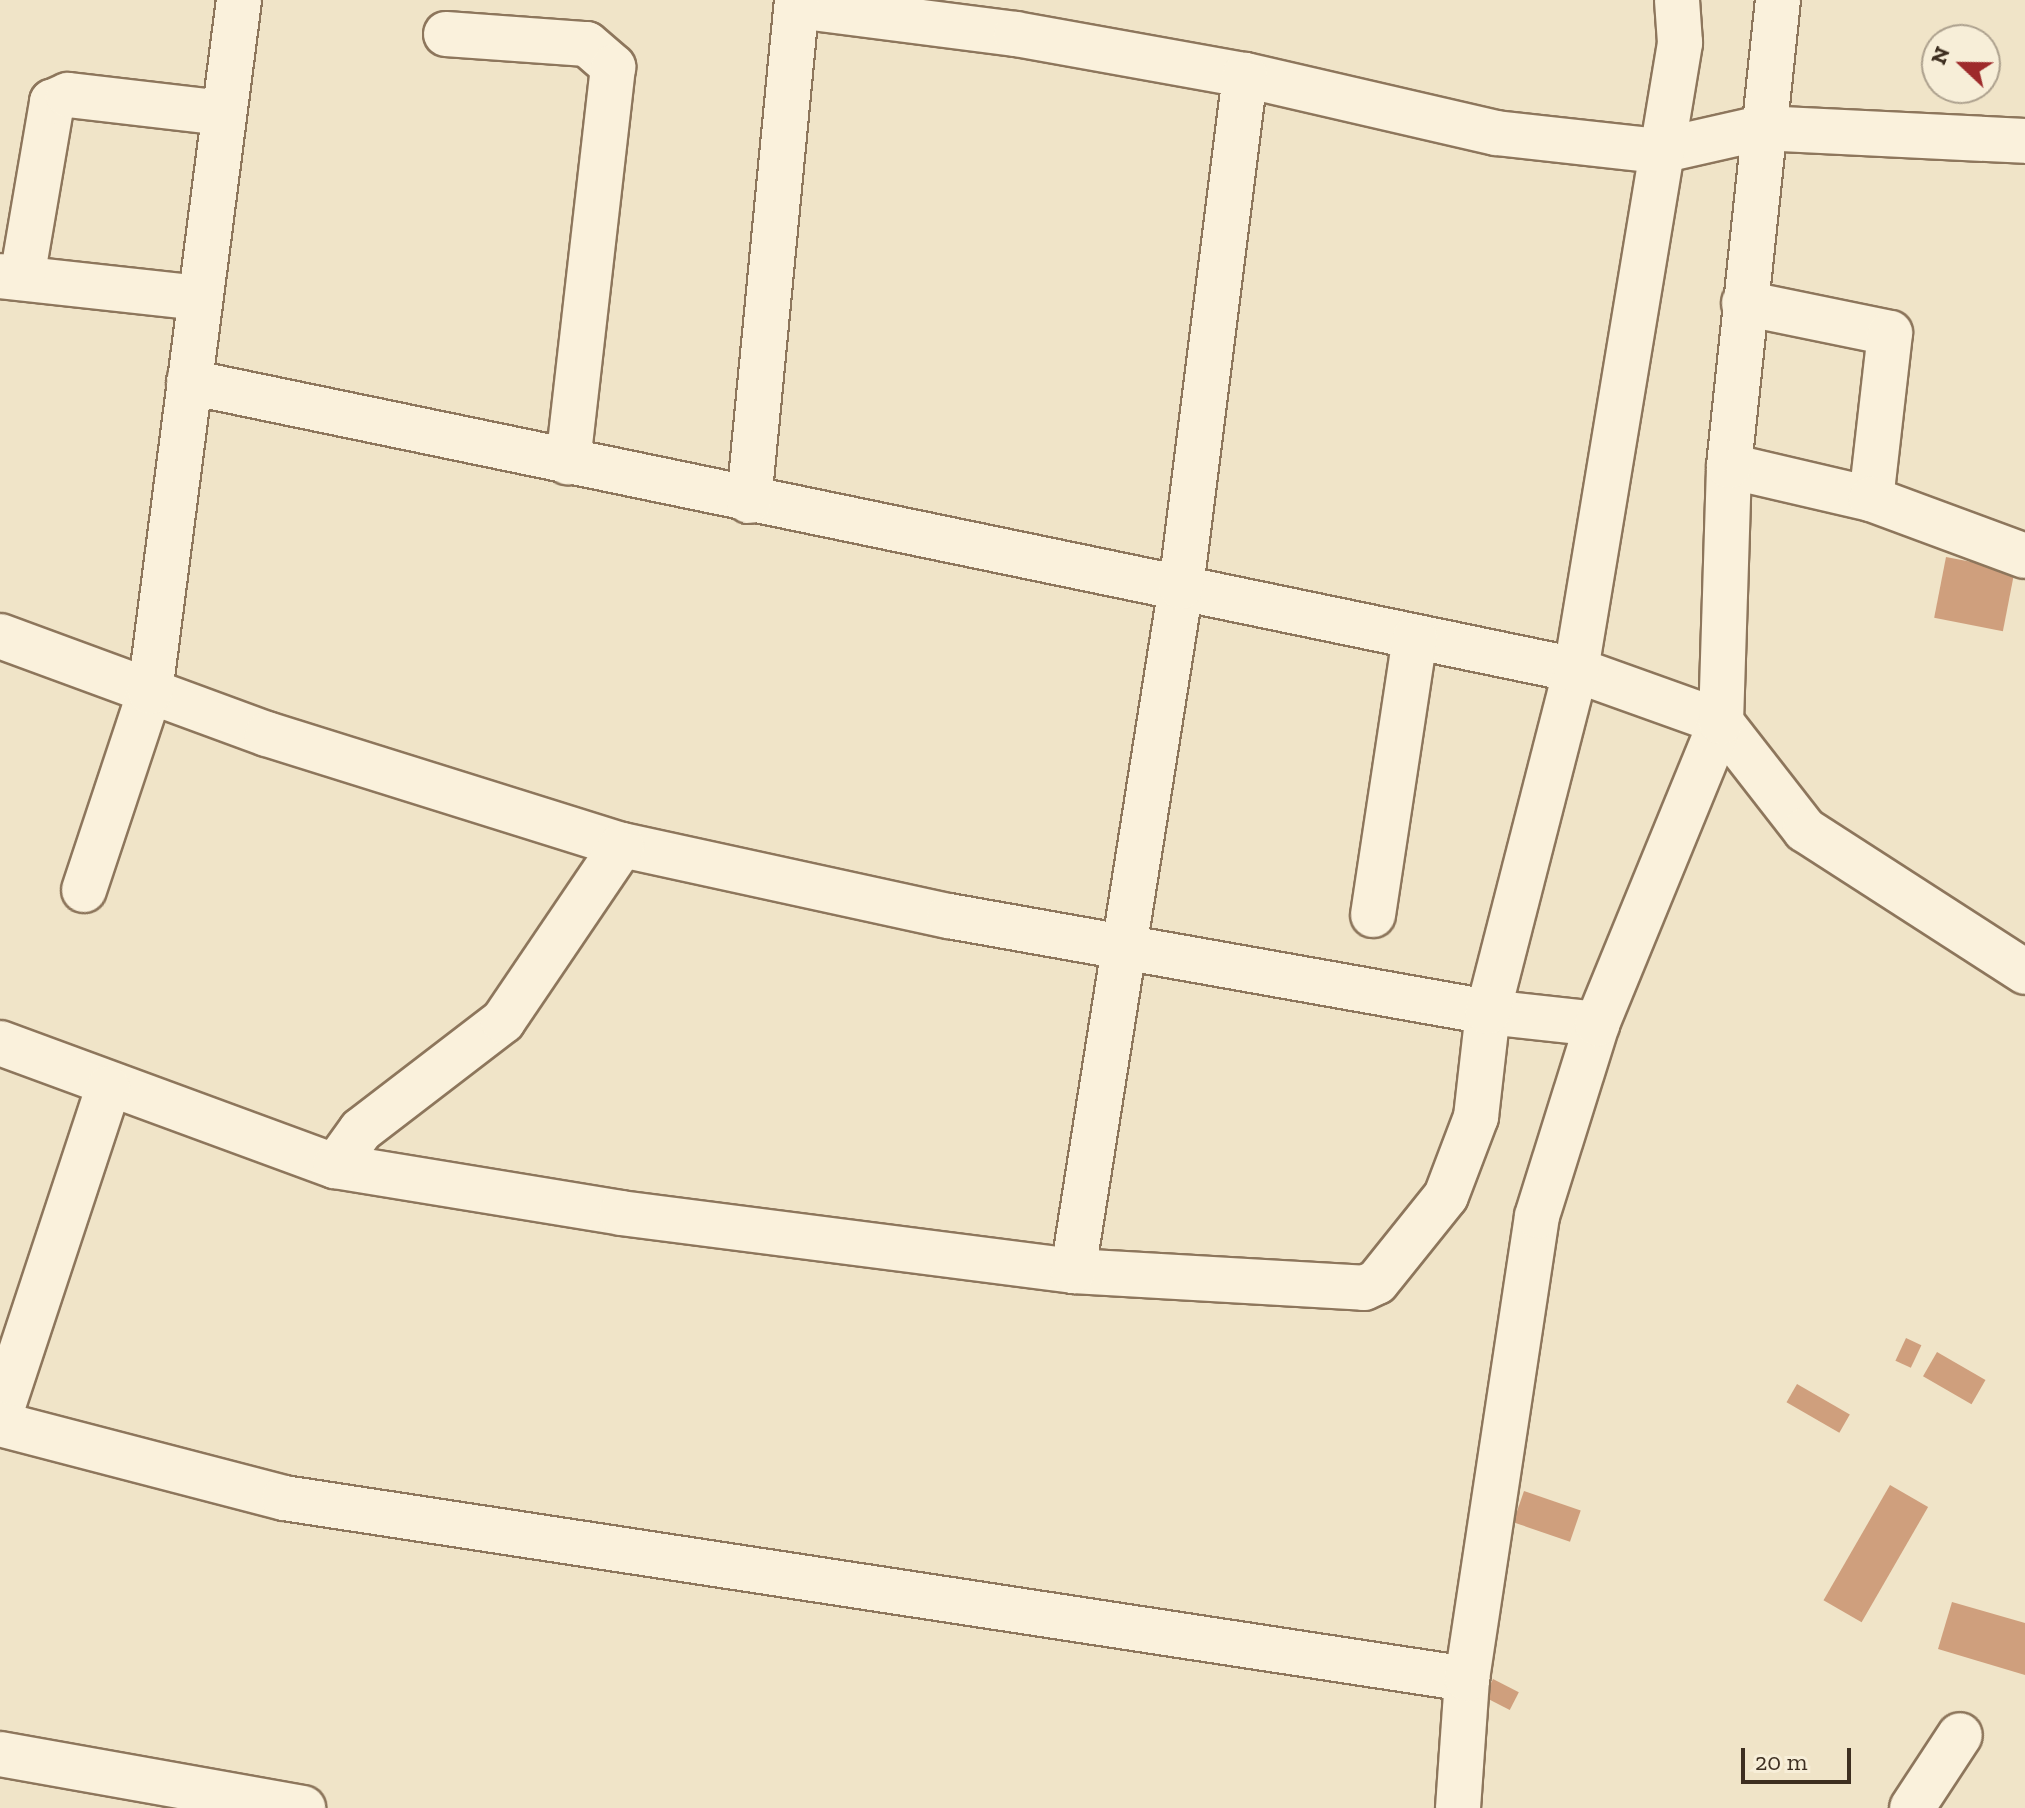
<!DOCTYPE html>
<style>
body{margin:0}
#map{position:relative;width:2025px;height:1808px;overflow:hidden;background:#f0e4c8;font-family:"Zilla Slab",serif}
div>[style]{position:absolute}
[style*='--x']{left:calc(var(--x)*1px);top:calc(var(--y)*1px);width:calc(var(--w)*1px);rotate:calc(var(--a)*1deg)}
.building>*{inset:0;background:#cf9f7d;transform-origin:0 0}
.roads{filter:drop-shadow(2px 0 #8d765c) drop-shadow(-2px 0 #8d765c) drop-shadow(0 2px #8d765c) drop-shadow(0 -2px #8d765c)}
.minor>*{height:44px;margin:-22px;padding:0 22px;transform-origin:22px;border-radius:22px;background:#faf1dc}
span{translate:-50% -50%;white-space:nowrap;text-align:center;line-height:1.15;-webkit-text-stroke:7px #f7eed8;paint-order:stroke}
.north{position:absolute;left:1921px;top:24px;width:80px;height:80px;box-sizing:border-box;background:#f7eed8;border:2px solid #ada18e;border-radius:50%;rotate:292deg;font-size:22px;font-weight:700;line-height:32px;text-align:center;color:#3d2e20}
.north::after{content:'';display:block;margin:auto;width:28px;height:36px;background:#9e2a2b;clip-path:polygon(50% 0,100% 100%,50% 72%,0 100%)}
.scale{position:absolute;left:1741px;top:1748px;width:110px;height:36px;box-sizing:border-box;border:4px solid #3d2e20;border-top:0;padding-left:10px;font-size:24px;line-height:28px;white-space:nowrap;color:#3d2e20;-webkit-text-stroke:6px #f7eed8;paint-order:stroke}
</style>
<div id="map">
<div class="building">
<i style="left:1946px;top:557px;width:70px;height:62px;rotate:11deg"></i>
<i style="left:1906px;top:1338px;width:17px;height:25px;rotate:25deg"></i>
<i style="left:1937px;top:1352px;width:56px;height:28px;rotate:30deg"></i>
<i style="left:1797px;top:1384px;width:61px;height:21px;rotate:30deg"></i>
<i style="left:1890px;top:1485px;width:44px;height:133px;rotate:30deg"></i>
<i style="left:1524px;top:1491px;width:60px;height:33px;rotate:19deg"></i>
<i style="clip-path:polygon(1952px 1602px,2025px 1623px,2025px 1675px,1938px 1649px)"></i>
<i style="left:1493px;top:1679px;width:29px;height:20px;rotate:27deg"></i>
</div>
<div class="roads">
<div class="minor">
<i style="--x:797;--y:6;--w:221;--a:7.3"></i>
<i style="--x:1016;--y:34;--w:233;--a:10.2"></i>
<i style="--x:1245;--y:75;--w:258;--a:13"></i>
<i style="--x:1496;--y:133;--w:165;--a:6.3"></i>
<i style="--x:1660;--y:151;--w:104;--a:-12.8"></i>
<i style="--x:1761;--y:128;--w:264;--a:2.8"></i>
<i style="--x:446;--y:34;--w:141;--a:4.1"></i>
<i style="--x:587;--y:44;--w:35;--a:41"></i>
<i style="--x:613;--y:67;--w:398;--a:96.5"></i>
<i style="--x:0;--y:276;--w:201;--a:6.3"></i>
<i style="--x:22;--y:278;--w:179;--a:-80.3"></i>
<i style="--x:52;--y:102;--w:17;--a:-24"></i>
<i style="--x:68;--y:95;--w:157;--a:6.6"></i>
<i style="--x:1744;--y:303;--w:149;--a:11.6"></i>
<i style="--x:1890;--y:333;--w:167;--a:96.5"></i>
<i style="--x:189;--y:382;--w:1417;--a:11.73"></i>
<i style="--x:1576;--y:670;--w:154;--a:19.7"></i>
<i style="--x:1721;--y:722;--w:137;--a:52.1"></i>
<i style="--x:1805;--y:830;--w:262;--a:32.8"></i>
<i style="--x:1729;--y:466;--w:146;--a:13.1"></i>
<i style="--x:1871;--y:499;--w:164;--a:20.3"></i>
<i style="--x:749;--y:501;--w:503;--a:-84.53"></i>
<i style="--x:0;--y:636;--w:284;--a:20.2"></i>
<i style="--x:267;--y:734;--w:372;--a:17.4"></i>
<i style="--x:622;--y:845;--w:335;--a:12.3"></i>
<i style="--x:949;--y:916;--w:547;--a:10.1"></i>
<i style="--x:1488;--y:1012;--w:110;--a:6.3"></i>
<i style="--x:84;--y:890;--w:209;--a:-71.6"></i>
<i style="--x:150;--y:692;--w:698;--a:-82.67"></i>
<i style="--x:1373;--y:915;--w:281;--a:-81.4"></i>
<i style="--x:0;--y:1043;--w:357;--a:20.2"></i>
<i style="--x:335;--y:1166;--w:290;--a:9.3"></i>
<i style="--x:621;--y:1213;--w:456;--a:7.3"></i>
<i style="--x:1073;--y:1271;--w:291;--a:3.3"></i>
<i style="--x:1364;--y:1288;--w:14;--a:-25"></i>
<i style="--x:1377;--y:1282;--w:110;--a:-51.3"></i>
<i style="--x:1446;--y:1196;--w:85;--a:-69.2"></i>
<i style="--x:1476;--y:1117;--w:106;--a:-83.5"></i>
<i style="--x:1488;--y:1012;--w:353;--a:-75.6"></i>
<i style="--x:1576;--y:670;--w:636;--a:-80.58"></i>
<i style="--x:1680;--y:43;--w:43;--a:-94"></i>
<i style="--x:335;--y:1166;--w:44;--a:-54.2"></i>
<i style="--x:361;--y:1130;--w:179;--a:-37.5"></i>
<i style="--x:503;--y:1021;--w:212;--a:-55.9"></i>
<i style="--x:1073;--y:1271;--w:692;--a:-81.03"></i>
<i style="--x:1181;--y:587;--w:516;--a:-82.87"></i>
<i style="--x:0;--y:1415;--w:344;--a:-71.7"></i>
<i style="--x:0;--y:1424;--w:293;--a:14.6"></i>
<i style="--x:284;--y:1498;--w:1197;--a:8.7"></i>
<i style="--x:0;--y:1754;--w:308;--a:10.1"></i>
<i style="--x:1458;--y:1808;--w:129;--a:-86"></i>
<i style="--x:1467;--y:1679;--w:468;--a:-81.4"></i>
<i style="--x:1537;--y:1216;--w:201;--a:-72.6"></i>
<i style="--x:1597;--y:1024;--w:326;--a:-67.7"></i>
<i style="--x:1721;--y:722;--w:256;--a:-88.2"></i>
<i style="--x:1729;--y:466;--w:469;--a:-84"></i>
<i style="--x:1912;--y:1808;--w:87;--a:-56.7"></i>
</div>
</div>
<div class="north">N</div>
<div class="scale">20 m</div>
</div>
